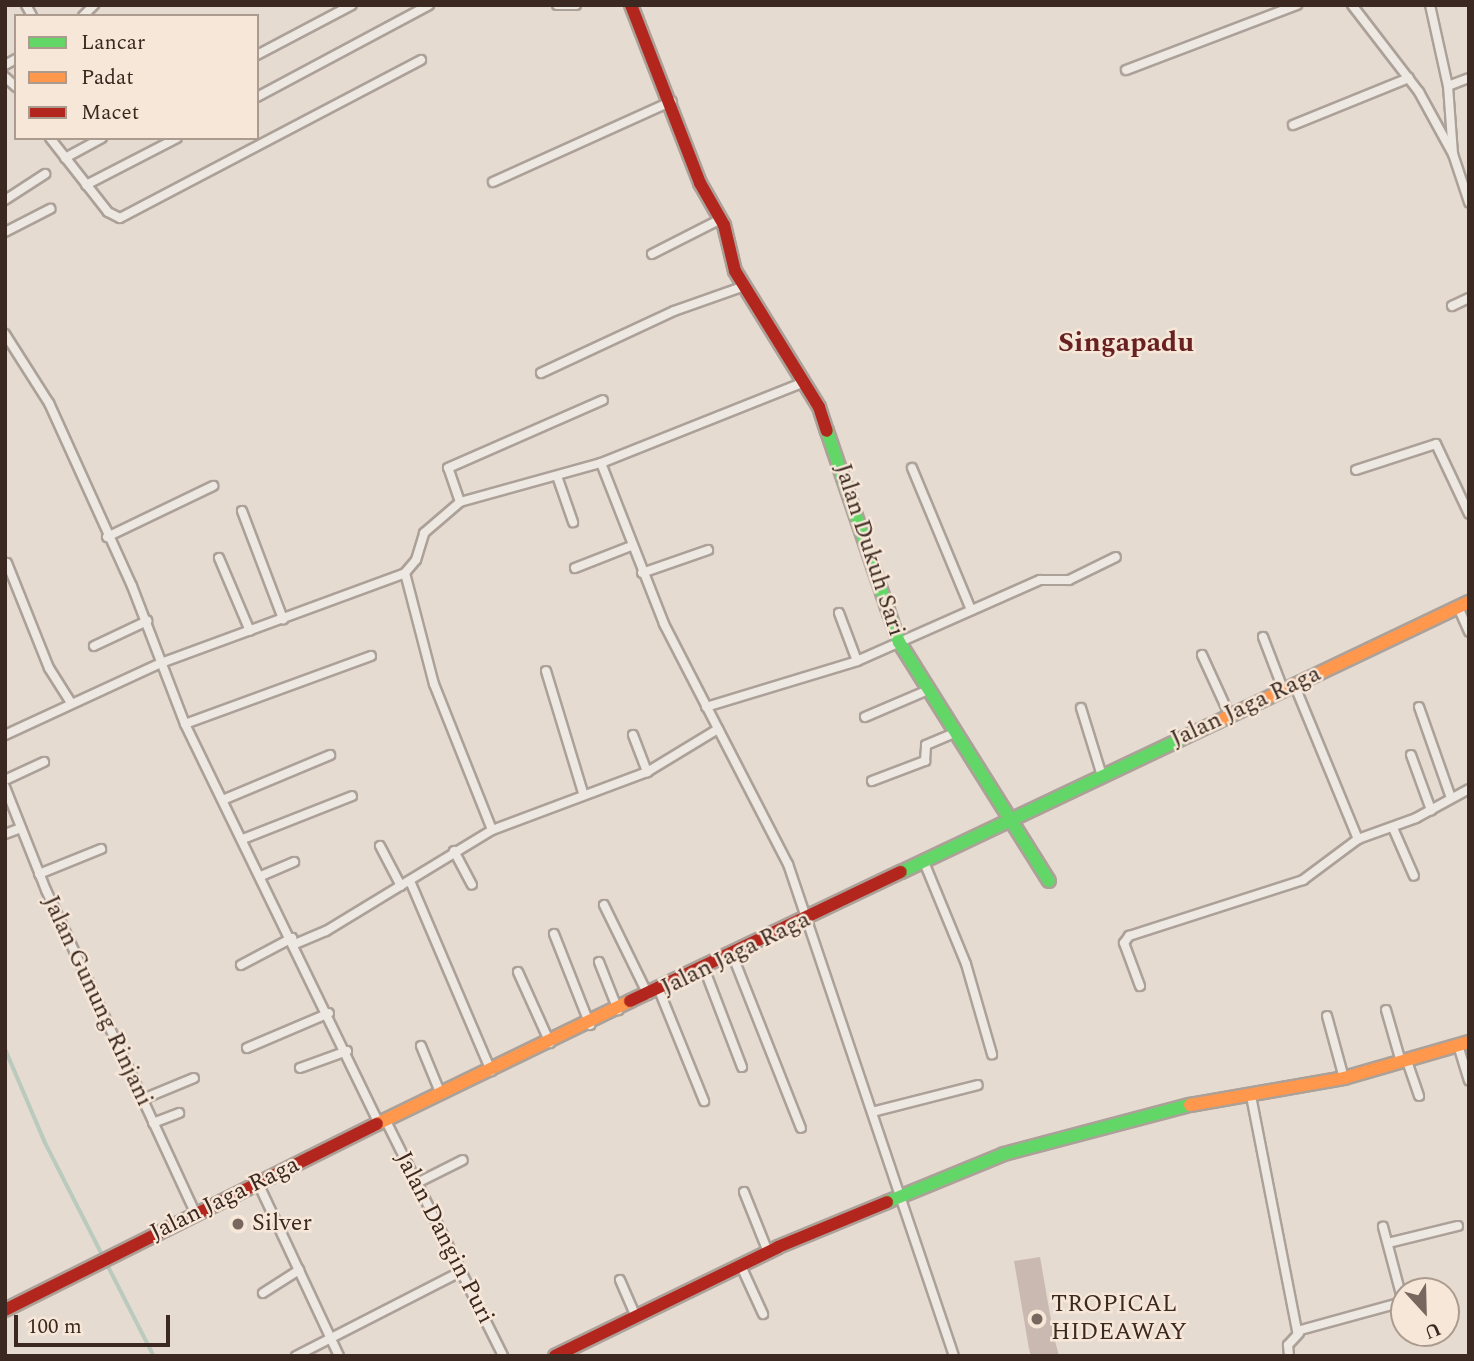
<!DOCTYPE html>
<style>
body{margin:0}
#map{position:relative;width:1474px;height:1361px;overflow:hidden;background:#e6dbd1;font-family:Spectral,serif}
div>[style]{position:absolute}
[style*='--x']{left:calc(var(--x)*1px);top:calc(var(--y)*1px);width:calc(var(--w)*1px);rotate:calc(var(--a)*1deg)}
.stream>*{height:3.5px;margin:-1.75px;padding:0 1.75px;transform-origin:1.75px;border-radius:1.75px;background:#bbcabe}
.building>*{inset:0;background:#cab9b1}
.roads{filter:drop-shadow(2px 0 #aca199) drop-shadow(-2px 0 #aca199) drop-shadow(0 2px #aca199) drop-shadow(0 -2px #aca199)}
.street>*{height:8px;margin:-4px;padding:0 4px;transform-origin:4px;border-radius:4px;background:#eee8e2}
.fast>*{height:12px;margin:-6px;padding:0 6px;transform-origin:6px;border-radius:6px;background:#63d668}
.slow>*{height:12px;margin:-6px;padding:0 6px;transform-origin:6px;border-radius:6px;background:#ff974d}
.jam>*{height:12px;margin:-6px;padding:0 6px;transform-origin:6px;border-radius:6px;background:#b3261e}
.dots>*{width:19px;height:19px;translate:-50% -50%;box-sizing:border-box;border:4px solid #f6e7d8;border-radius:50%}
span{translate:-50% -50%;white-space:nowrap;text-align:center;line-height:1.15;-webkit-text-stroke:5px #f6e7d8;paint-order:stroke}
.street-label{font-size:24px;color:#3b2820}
.poi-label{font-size:24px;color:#3b2820}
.left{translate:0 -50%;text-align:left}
.quarter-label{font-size:28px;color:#682020;font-weight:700}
.frame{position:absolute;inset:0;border:7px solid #3b2820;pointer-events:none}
.legend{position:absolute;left:14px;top:14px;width:245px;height:126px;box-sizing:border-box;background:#f6e7d8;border:2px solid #ab9b8e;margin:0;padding:9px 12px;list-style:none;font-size:21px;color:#3b2820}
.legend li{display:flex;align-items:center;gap:14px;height:35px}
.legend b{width:35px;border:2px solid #ab9b8e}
.north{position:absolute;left:1390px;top:1277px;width:70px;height:70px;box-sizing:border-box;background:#f6e7d8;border:2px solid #ab9b8e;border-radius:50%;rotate:158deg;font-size:19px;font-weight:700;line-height:28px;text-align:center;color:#3b2820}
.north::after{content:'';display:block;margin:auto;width:24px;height:32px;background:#77675e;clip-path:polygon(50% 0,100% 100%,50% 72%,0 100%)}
.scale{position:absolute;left:14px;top:1315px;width:156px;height:32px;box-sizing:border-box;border:4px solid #3b2820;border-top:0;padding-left:9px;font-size:21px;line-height:24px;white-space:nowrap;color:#3b2820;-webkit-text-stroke:5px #f6e7d8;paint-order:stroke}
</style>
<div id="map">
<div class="stream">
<i style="--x:5;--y:1048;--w:102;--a:66.9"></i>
<i style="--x:45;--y:1142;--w:240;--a:63"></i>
</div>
<div class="building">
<i style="clip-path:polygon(1040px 1257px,1054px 1337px,1059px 1356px,1031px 1356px,1029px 1349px,1014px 1261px)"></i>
</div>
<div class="roads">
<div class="street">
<i style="--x:26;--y:5;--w:13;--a:61"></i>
<i style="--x:557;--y:5;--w:19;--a:0"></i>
<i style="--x:1352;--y:5;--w:110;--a:52.4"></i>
<i style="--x:1419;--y:92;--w:71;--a:61.3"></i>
<i style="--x:1453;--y:154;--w:51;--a:71.6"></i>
<i style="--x:1430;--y:5;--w:83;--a:77.5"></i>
<i style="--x:1448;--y:86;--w:68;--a:85.8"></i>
<i style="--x:83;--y:16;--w:16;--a:-45"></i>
<i style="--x:257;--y:55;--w:107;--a:-27.8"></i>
<i style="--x:5;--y:65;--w:13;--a:-29"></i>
<i style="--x:1126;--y:70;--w:183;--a:-20.8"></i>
<i style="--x:5;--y:77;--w:15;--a:42"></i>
<i style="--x:1448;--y:86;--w:22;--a:-21"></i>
<i style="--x:257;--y:97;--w:195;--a:-28.1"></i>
<i style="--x:1293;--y:125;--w:125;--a:-22.1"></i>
<i style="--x:50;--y:138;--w:94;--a:51.9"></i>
<i style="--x:108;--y:212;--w:13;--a:27"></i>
<i style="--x:120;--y:218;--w:340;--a:-27.7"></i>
<i style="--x:65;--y:158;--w:42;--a:-28.4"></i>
<i style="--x:493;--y:182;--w:196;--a:-24.3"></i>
<i style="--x:86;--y:185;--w:102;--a:-27.3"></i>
<i style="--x:5;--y:200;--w:48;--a:-33"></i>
<i style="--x:5;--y:232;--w:51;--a:-27.1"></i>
<i style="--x:652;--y:254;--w:77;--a:-26.9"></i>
<i style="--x:1452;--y:306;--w:19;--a:-25"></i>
<i style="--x:5;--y:334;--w:82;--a:57.5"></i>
<i style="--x:49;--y:403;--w:201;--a:65.6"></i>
<i style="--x:132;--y:586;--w:148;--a:69"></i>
<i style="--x:185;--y:724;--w:444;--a:64.1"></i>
<i style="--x:541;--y:373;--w:147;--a:-25"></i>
<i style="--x:674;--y:311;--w:75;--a:-19.4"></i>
<i style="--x:601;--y:463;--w:173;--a:68.6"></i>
<i style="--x:664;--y:624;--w:270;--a:62.7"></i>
<i style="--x:788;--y:864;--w:519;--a:71.36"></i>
<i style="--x:912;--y:468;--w:154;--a:67.4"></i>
<i style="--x:1356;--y:470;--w:84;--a:-18"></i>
<i style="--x:1436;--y:444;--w:77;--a:64.8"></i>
<i style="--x:557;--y:476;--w:49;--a:70.8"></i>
<i style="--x:460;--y:502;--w:36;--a:-109"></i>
<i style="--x:448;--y:468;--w:169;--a:-23.7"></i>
<i style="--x:242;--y:511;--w:116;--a:69.2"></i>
<i style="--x:107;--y:537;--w:118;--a:-25.7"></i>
<i style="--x:219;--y:558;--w:79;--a:67"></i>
<i style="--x:7;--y:563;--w:113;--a:68.2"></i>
<i style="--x:49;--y:668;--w:41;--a:57.8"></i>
<i style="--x:575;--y:568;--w:60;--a:-21.4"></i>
<i style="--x:405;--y:573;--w:115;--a:75.4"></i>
<i style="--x:434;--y:684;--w:157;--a:68.3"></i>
<i style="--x:642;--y:573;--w:70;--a:-19.2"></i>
<i style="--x:1458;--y:607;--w:27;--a:66"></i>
<i style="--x:839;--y:613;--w:51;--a:69.4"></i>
<i style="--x:1263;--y:637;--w:56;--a:69"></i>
<i style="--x:94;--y:646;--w:59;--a:-25.3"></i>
<i style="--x:1202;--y:655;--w:65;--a:65.4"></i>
<i style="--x:546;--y:671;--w:127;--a:73.1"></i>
<i style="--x:1294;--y:684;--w:168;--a:67.6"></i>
<i style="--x:706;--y:707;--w:158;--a:-16.9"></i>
<i style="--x:857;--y:661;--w:200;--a:-23.9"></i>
<i style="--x:1040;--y:580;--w:29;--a:0"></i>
<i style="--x:1069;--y:580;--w:52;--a:-26.1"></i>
<i style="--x:1419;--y:707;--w:96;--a:70.6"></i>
<i style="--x:1081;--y:708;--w:71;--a:72.8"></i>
<i style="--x:865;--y:717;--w:69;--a:-23.2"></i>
<i style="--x:185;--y:724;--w:198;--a:-20.1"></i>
<i style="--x:5;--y:735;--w:172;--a:-24.8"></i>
<i style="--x:161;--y:663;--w:260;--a:-20.2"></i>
<i style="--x:405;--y:573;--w:17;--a:-50"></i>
<i style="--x:416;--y:560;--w:28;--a:-73"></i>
<i style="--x:424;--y:533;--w:48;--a:-40.7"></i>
<i style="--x:460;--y:502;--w:146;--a:-15.5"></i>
<i style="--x:601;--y:463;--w:219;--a:-21.7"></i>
<i style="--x:633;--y:735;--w:40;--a:69"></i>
<i style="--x:1411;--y:755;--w:59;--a:70"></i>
<i style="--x:5;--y:780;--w:43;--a:-24.8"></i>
<i style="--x:872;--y:781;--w:57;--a:-20.7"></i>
<i style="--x:925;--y:761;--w:16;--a:-86"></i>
<i style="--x:926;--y:745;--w:33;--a:-23"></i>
<i style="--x:5;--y:787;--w:111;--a:68.3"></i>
<i style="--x:46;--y:890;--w:356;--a:65.2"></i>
<i style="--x:225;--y:799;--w:114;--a:-22.7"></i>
<i style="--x:1393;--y:828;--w:52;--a:66.4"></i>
<i style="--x:5;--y:834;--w:17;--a:-21"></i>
<i style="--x:243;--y:839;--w:117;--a:-21.5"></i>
<i style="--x:380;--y:846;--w:45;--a:62.3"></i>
<i style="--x:454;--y:851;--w:38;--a:62"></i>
<i style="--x:924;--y:862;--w:110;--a:67.6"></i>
<i style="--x:966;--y:964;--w:94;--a:73.9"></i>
<i style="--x:39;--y:874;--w:67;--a:-22"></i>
<i style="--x:261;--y:876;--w:36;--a:-23"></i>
<i style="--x:410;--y:881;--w:207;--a:66.9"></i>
<i style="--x:604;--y:905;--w:100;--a:63.9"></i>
<i style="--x:554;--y:934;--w:98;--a:68.4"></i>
<i style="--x:295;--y:944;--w:34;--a:-23"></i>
<i style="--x:326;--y:931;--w:194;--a:-31.3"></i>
<i style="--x:492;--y:830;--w:165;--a:-20.5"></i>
<i style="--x:647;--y:772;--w:83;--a:-31.2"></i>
<i style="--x:732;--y:954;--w:187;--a:68.4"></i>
<i style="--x:599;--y:962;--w:52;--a:68.4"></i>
<i style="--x:241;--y:965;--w:58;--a:-27.9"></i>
<i style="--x:704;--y:968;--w:106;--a:69"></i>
<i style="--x:518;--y:972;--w:78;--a:65.7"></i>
<i style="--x:1140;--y:986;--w:46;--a:-110.4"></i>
<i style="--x:1124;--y:943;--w:9;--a:-54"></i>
<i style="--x:1129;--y:936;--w:183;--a:-17.8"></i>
<i style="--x:1303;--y:880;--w:69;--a:-36.7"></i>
<i style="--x:1358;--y:839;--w:62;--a:-19.9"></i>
<i style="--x:1416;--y:818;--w:60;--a:-28.7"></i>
<i style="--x:659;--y:990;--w:120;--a:67.9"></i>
<i style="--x:1386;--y:1010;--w:54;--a:73.9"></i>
<i style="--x:1327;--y:1016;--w:64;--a:74.7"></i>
<i style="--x:1458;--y:1045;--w:37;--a:73"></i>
<i style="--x:421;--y:1046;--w:50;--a:67.6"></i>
<i style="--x:247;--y:1048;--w:89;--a:-23.1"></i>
<i style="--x:1407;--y:1061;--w:37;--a:71"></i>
<i style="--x:300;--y:1068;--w:50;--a:-19.9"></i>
<i style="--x:1251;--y:1096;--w:239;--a:78.9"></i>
<i style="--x:1297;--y:1331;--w:110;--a:-15.3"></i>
<i style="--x:1403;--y:1302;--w:78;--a:-104.9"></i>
<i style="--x:143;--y:1099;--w:55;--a:-22.4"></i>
<i style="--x:872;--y:1112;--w:109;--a:-14.3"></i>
<i style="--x:385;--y:1119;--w:265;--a:63.5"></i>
<i style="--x:153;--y:1123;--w:28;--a:-21"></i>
<i style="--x:258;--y:1183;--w:191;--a:64.9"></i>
<i style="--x:417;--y:1183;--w:51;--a:-26.6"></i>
<i style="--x:744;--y:1192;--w:65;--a:68.2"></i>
<i style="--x:1388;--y:1243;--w:72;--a:-13.7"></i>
<i style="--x:741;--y:1266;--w:53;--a:65.4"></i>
<i style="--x:620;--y:1280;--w:40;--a:66.6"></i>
<i style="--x:263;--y:1293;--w:43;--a:-32.6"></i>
<i style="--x:296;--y:1356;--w:184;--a:-27.1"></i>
<i style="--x:1289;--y:1356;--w:11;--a:-95"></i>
<i style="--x:1288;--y:1345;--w:16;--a:-47"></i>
</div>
<div class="fast">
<i style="--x:827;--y:431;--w:223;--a:71.2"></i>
<i style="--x:899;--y:642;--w:282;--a:57.9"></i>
<i style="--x:901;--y:872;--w:350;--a:-25.4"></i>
<i style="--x:887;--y:1202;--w:126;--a:-22.3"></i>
<i style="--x:1004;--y:1154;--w:192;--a:-14.8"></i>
</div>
<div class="slow">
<i style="--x:1217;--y:722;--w:279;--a:-25.5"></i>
<i style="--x:1190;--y:1105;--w:156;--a:-9.9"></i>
<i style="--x:1344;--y:1078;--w:130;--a:-16.1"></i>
<i style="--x:377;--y:1124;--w:281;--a:-25.9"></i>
</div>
<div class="jam">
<i style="--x:631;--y:5;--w:191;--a:68.8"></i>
<i style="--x:700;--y:183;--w:48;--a:60.3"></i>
<i style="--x:724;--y:225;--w:47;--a:76.6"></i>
<i style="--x:735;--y:271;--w:160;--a:58.3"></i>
<i style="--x:819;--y:407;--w:25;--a:72"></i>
<i style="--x:630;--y:1001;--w:300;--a:-25.5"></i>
<i style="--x:5;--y:1310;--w:416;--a:-26.6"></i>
<i style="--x:555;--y:1356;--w:248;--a:-26"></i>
<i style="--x:778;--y:1247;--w:118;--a:-22.4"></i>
</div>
</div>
<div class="dots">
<i style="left:238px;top:1224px;background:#77675e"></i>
<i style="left:1037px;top:1319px;background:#77675e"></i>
</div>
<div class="street-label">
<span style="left:869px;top:550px;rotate:72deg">Jalan Dukuh Sari</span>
<span style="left:1246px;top:707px;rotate:-25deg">Jalan Jaga Raga</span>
<span style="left:736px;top:954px;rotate:-26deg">Jalan Jaga Raga</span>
<span style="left:97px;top:1001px;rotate:65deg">Jalan Gunung Rinjani</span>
<span style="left:225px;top:1199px;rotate:-26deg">Jalan Jaga Raga</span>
<span style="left:444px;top:1238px;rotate:63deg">Jalan Dangin Puri</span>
</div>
<div class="poi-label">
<span class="left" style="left:252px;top:1224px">Silver</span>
<span class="left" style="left:1051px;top:1319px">TROPICAL<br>HIDEAWAY</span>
</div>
<div class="quarter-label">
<span style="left:1126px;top:343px">Singapadu</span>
</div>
<div class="frame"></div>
<ul class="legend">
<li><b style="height:9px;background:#63d668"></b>Lancar</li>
<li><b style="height:9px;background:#ff974d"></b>Padat</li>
<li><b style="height:9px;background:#b3261e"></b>Macet</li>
</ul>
<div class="north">U</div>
<div class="scale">100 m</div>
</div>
